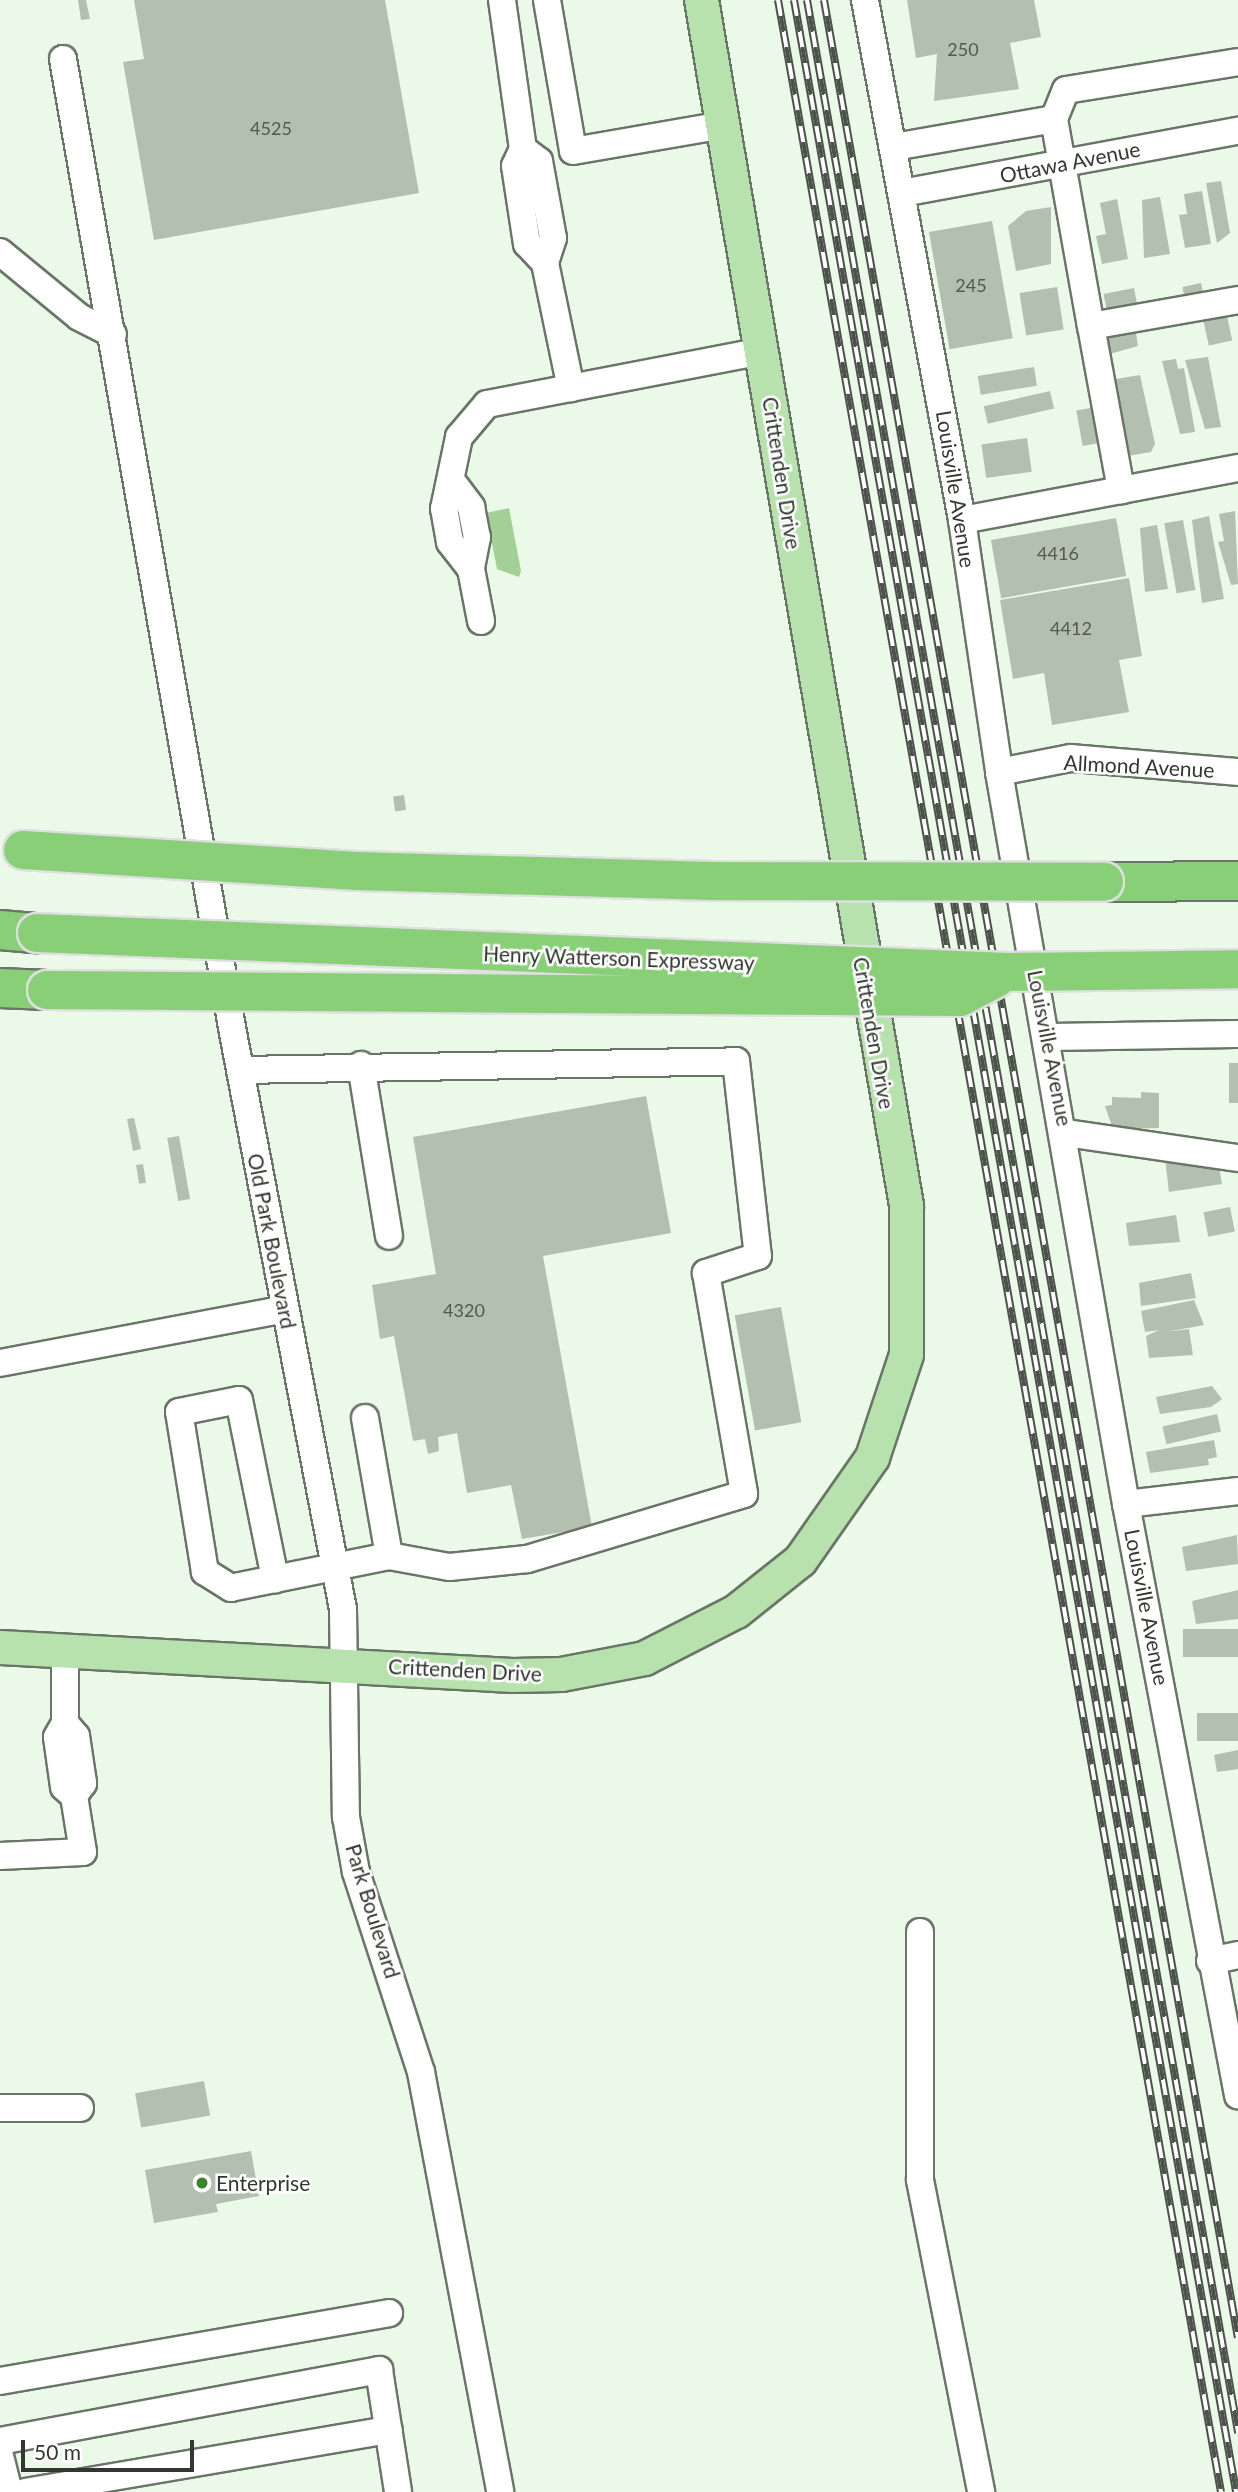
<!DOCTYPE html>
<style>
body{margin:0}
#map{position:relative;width:1238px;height:2492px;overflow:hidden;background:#ebf9e8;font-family:Lato,sans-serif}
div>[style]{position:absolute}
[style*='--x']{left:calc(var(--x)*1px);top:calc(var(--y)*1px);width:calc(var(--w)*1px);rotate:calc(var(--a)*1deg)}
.green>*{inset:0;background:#a2d097}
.building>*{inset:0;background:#b3c0b0;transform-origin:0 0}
.roads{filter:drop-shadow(2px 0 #697667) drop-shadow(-2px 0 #697667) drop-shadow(0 2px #697667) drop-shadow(0 -2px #697667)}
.minor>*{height:26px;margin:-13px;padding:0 13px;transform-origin:13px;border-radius:13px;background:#fff}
.major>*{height:33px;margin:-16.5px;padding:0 16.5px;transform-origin:16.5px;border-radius:16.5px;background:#b8e2ad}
.highway>*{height:38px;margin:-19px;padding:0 19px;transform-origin:19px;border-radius:19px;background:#88cf77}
.rail>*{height:8px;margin-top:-4px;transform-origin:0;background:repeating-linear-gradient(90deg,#fff 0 16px,#4b524a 0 32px);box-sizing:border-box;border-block:2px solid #4b524a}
.bridges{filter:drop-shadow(2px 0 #dedfde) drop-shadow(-2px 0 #dedfde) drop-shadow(0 2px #dedfde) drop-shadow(0 -2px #dedfde)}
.highway-bridge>*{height:38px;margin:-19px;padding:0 19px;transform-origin:19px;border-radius:19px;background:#88cf77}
.dots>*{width:19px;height:19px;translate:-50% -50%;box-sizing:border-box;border:4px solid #fff;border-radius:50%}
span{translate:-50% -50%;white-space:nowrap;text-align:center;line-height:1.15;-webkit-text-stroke:5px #fff;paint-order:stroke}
.number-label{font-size:18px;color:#525a51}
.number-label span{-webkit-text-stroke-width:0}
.street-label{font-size:21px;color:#323831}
.poi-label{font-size:21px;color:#323831}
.left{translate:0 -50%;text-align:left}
.scale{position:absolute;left:21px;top:2440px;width:173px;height:32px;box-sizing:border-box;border:4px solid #323831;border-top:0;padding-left:9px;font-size:21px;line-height:24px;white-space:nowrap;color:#323831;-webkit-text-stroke:5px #fff;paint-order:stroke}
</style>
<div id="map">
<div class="green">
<i style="clip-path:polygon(509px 508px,521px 571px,519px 577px,497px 569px,486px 513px)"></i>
</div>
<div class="building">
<i style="clip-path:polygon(78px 0,86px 0,90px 19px,81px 20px)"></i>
<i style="clip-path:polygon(134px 0,385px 0,419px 193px,154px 240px,123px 62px,144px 59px)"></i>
<i style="clip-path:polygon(907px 0,1034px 0,1041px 37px,1010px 43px,1019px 89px,934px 101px,937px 54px,916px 58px)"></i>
<i style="clip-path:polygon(1221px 181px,1230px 233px,1217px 243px,1206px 183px)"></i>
<i style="clip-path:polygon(1202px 191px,1211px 244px,1185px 248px,1179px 215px,1187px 214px,1184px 194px)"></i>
<i style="clip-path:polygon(1160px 197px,1170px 254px,1144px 258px,1142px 200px)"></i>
<i style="clip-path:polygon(1117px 199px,1128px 259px,1102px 264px,1096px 236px,1106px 234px,1100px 203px)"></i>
<i style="clip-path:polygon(1051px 207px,1051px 264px,1016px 271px,1008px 226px,1026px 211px)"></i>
<i style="left:992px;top:221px;width:119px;height:64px;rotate:80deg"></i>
<i style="left:1201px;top:283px;width:14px;height:19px;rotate:78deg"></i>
<i style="left:1057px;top:287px;width:43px;height:38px;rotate:81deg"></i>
<i style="left:1134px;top:288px;width:15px;height:31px;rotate:79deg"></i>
<i style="left:1227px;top:316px;width:25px;height:24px;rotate:78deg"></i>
<i style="clip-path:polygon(1135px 327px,1138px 346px,1106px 355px,1099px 333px)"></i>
<i style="clip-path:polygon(1208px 357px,1221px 427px,1205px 429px,1185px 360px)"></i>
<i style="clip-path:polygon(1176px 359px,1178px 369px,1184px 368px,1195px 432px,1180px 434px,1162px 361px)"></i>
<i style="left:1034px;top:367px;width:19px;height:57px;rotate:81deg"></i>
<i style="clip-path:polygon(1140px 375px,1155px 444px,1151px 452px,1128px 456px,1110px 380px)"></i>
<i style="left:1050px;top:391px;width:18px;height:68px;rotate:77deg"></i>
<i style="left:1096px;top:407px;width:36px;height:20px;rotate:80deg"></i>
<i style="left:1027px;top:438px;width:34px;height:46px;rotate:82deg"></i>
<i style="clip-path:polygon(1235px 511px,1238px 584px,1231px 585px,1218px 542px,1224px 541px,1219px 514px)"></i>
<i style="clip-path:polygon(1209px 516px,1224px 599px,1202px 603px,1192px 520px)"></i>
<i style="left:1116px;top:518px;width:59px;height:127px;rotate:80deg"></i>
<i style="left:1183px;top:520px;width:71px;height:19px;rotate:80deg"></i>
<i style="clip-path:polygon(1157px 525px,1168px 589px,1145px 592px,1140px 528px)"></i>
<i style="clip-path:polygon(1129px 578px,1142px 656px,1119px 660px,1129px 712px,1052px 725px,1044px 673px,1013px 679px,1000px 600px)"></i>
<i style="left:404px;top:795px;width:15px;height:11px;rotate:82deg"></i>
<i style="left:1229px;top:1063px;width:9px;height:40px"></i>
<i style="clip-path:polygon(1141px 1092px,1159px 1093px,1159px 1128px,1113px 1129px,1105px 1106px,1112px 1105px,1112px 1097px,1141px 1098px)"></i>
<i style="clip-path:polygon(646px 1096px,671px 1233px,543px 1256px,592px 1527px,522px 1539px,511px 1485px,467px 1493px,457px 1433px,438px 1437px,439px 1451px,428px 1454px,425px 1439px,413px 1441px,394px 1336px,380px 1339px,372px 1285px,436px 1274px,413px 1137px)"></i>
<i style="clip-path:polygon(134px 1118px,141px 1149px,133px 1151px,127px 1119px)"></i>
<i style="left:179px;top:1136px;width:64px;height:12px;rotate:80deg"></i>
<i style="clip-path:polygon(1165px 1159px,1219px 1166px,1222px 1184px,1169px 1192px)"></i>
<i style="left:143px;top:1164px;width:19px;height:7px;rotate:81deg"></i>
<i style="left:1230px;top:1207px;width:25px;height:27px;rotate:79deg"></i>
<i style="clip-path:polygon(1176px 1215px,1180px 1242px,1129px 1246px,1126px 1223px)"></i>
<i style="clip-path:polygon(1191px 1273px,1196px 1298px,1141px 1306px,1139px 1283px)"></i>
<i style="clip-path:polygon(1194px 1300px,1204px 1325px,1166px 1332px,1189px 1329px,1193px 1355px,1149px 1358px,1146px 1336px,1159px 1330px,1145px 1332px,1141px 1311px)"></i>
<i style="left:781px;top:1307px;width:117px;height:47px;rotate:80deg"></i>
<i style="clip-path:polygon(1212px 1386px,1222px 1399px,1211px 1407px,1160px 1414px,1156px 1397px)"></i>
<i style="left:1217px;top:1414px;width:18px;height:56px;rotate:77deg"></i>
<i style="clip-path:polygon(1214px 1440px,1217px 1457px,1208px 1459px,1209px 1465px,1150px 1473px,1146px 1452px)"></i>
<i style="clip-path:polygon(1237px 1535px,1238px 1564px,1186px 1571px,1182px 1547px)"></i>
<i style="clip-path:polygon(1238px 1590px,1238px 1619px,1196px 1624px,1192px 1601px)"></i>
<i style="left:1238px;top:1629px;width:28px;height:55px;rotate:90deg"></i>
<i style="left:1238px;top:1713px;width:28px;height:41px;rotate:90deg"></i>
<i style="clip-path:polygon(1238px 1750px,1238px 1769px,1217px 1772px,1214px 1755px)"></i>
<i style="left:204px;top:2081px;width:35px;height:70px;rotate:80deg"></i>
<i style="clip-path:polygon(251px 2151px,259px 2196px,216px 2204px,218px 2212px,154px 2223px,145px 2170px)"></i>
</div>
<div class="roads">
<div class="minor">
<i style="--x:502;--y:0;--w:150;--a:82"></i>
<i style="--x:547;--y:0;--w:153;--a:80.2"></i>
<i style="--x:573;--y:151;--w:152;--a:-9.8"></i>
<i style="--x:865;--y:0;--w:529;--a:79.43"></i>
<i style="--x:962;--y:520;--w:255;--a:81.6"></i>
<i style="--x:999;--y:772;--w:743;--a:80.16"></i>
<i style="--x:1126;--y:1504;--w:602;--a:79.27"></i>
<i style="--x:63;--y:59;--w:989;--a:80.1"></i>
<i style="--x:233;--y:1033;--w:586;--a:79.19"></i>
<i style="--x:343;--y:1609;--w:208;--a:89.2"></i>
<i style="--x:346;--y:1817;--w:56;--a:79.7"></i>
<i style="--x:356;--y:1872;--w:210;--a:72"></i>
<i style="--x:421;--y:2072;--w:427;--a:79.3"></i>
<i style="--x:1054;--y:119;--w:31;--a:-68"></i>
<i style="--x:1066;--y:90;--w:174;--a:-9.2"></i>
<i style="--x:894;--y:147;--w:162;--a:-9.9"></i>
<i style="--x:1054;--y:119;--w:210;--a:79.9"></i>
<i style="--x:1091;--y:326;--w:149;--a:-10"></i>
<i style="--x:902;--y:193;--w:342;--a:-10.5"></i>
<i style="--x:0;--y:252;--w:102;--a:39.4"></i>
<i style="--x:79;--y:317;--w:38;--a:27"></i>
<i style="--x:545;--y:263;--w:26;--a:-133"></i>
<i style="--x:527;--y:244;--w:79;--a:-98.7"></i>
<i style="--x:515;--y:166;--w:19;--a:-65"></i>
<i style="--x:523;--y:149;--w:20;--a:37"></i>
<i style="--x:539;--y:161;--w:78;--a:79.7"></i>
<i style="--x:553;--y:238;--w:26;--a:108"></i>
<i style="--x:545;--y:263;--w:128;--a:78.3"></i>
<i style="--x:1091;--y:326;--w:167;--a:79.6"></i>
<i style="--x:451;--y:480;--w:34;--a:53"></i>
<i style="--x:471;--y:507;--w:31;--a:79"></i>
<i style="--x:477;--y:537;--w:33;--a:101"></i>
<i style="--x:471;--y:569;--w:53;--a:79.1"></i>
<i style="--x:962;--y:520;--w:281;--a:-10.7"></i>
<i style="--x:471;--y:569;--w:34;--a:-128"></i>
<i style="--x:450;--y:542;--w:34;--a:-100"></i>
<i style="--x:444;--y:509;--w:74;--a:-78.2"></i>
<i style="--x:459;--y:437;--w:43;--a:-49.7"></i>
<i style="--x:487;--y:404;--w:281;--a:-10.9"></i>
<i style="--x:999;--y:772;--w:73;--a:-11"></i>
<i style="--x:1071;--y:758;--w:168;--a:4.8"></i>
<i style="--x:1048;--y:1037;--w:190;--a:-0.9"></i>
<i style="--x:361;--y:1065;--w:173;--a:80.7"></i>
<i style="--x:240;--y:1070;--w:496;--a:-1"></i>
<i style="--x:736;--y:1061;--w:196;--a:83.6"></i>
<i style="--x:758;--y:1256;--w:55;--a:161.9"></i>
<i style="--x:706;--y:1273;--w:224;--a:80.2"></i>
<i style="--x:744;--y:1494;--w:227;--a:163.3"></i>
<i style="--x:527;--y:1559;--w:78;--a:174.1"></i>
<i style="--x:449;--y:1567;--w:61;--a:-169.6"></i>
<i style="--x:389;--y:1556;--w:161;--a:168.6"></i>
<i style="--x:231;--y:1588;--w:31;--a:-148"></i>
<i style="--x:205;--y:1572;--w:162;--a:-99.2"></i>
<i style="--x:179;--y:1412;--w:61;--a:-11.3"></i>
<i style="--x:239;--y:1400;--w:183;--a:78.6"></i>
<i style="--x:1066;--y:1133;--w:174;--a:8.3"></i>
<i style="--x:0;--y:1363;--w:290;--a:-10.7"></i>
<i style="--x:365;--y:1418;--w:140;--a:80.1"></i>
<i style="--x:1126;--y:1504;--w:113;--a:-6.6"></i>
<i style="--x:65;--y:1723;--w:17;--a:50"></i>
<i style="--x:76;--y:1736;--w:48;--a:81.5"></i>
<i style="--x:83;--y:1783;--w:16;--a:125"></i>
<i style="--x:74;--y:1796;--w:13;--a:-138"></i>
<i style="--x:64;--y:1787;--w:50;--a:-98"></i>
<i style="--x:57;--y:1737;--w:16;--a:-60"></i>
<i style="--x:65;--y:1723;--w:74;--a:-90"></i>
<i style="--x:0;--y:1856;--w:83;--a:-2.8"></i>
<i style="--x:83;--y:1852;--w:57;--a:-99.1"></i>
<i style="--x:920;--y:1932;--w:248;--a:90"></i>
<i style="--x:920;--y:2180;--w:318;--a:78.9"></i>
<i style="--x:1210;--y:1961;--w:29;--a:-12"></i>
<i style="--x:0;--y:2108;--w:80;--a:0"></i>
<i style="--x:0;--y:2381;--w:395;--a:-9.9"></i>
<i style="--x:0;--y:2441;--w:386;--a:-10.6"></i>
<i style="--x:379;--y:2370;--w:123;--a:81.1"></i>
<i style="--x:0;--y:2456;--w:37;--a:76"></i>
<i style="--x:25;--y:2492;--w:369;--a:-9.7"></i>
</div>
<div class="major">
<i style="--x:0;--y:1647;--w:513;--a:3.13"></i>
<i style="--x:512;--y:1675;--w:49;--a:-1.2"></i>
<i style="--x:561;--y:1674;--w:85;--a:-10.9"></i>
<i style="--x:644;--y:1658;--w:103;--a:-27.1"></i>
<i style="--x:736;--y:1611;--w:82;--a:-38.6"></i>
<i style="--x:800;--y:1560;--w:126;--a:-55"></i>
<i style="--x:872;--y:1457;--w:108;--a:-71.7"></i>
<i style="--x:906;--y:1354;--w:149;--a:-90"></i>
<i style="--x:906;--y:1205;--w:1222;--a:-99.65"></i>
</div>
<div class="highway">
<i style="--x:1104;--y:882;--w:134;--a:-0.4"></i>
<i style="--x:0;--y:930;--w:37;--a:5"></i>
<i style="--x:0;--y:988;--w:47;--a:2.4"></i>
</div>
</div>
<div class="rail">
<i style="--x:778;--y:0;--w:2531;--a:79.92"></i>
<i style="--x:794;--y:0;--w:2531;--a:79.94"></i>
<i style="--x:807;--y:0;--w:2471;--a:79.95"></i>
<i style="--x:824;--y:0;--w:2374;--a:79.96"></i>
</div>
<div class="bridges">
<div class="highway-bridge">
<i style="--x:23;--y:850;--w:335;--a:3.6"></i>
<i style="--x:357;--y:871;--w:355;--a:1.6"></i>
<i style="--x:712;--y:881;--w:392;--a:0.1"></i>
<i style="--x:37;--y:933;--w:971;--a:2.3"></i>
<i style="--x:1007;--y:972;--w:231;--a:-0.7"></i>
<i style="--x:47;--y:990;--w:913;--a:0.44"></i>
<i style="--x:960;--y:997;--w:41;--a:-27.8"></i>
</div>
</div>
<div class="dots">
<i style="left:202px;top:2183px;background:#3c8329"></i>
</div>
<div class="number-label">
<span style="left:963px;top:49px">250</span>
<span style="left:271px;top:128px">4525</span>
<span style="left:971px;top:285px">245</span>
<span style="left:1058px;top:553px">4416</span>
<span style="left:1071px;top:628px">4412</span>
<span style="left:464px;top:1310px">4320</span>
</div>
<div class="street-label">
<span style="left:1070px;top:162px;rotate:-11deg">Ottawa Avenue</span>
<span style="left:782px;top:473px;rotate:81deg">Crittenden Drive</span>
<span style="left:956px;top:489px;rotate:81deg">Louisville Avenue</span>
<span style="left:1139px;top:766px;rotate:3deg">Allmond Avenue</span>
<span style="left:619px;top:958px;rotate:2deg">Henry Watterson Expressway</span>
<span style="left:874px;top:1033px;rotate:80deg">Crittenden Drive</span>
<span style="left:1050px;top:1048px;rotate:79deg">Louisville Avenue</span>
<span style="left:272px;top:1241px;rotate:79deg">Old Park Boulevard</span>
<span style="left:1147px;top:1607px;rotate:79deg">Louisville Avenue</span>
<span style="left:465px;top:1670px;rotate:3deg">Crittenden Drive</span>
<span style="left:373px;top:1911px;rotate:73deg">Park Boulevard</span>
</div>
<div class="poi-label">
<span class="left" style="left:216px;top:2183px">Enterprise</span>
</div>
<div class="scale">50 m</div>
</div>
